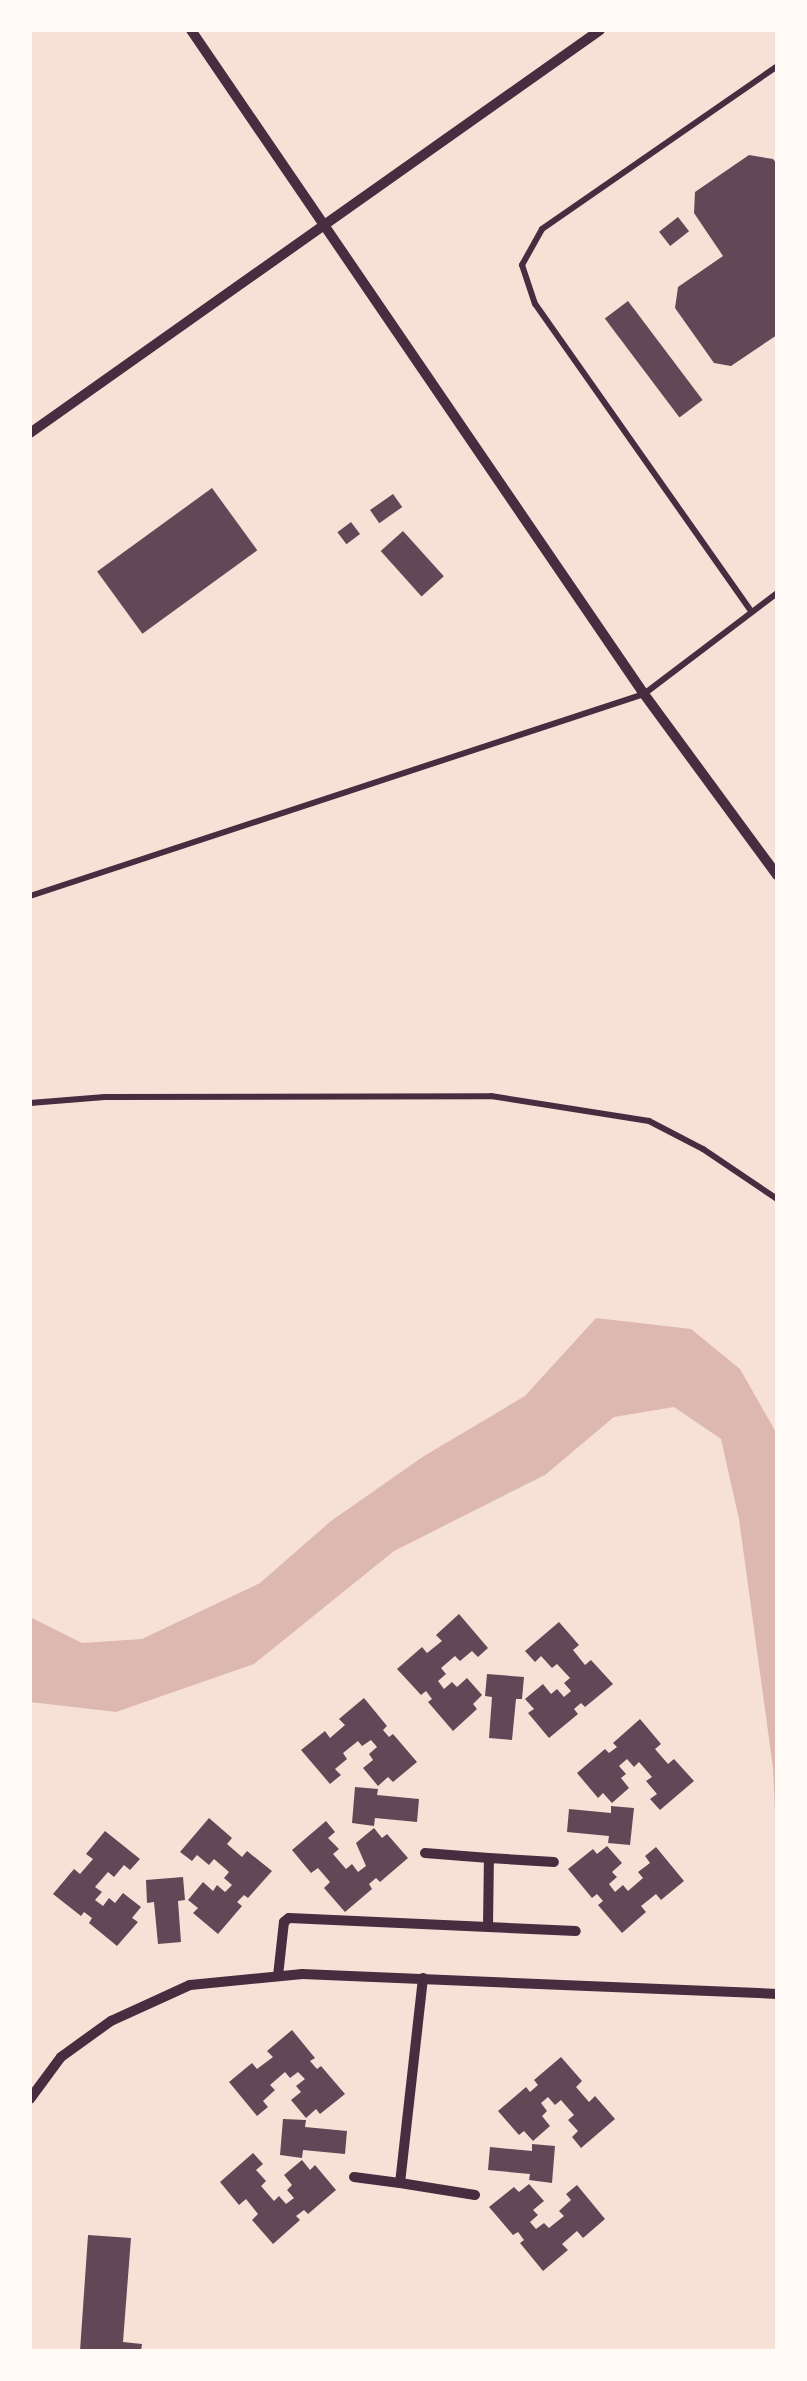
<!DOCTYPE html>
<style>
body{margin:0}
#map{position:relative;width:807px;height:2381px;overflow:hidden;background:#f7e1d7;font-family:"Space Grotesk",sans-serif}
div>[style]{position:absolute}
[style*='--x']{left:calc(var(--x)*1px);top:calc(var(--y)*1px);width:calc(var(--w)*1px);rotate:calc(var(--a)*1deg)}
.water>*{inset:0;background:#dcb8b0}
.building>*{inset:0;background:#644757;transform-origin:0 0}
.service>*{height:6px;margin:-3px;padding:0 3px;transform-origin:3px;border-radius:3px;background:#4a2c40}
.minor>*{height:10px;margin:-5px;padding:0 5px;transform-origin:5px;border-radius:5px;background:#4a2c40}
span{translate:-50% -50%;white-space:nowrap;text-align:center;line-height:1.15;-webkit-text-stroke:10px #fffaf5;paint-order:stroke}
.frame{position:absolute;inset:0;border:32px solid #fffaf5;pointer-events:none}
</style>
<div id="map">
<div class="water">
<i style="clip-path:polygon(596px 1318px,691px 1329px,740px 1369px,777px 1434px,777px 1859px,773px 1768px,739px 1519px,721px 1439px,674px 1407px,614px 1417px,545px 1475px,394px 1551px,254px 1664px,116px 1712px,30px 1702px,30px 1617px,82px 1643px,142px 1639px,260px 1583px,331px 1521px,424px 1456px,525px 1396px)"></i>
</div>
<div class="building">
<i style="clip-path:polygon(749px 155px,773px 159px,777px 164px,777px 335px,731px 366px,714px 363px,675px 308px,678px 287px,723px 256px,694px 213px,695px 192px)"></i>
<i style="left:678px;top:217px;width:18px;height:24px;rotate:52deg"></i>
<i style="left:628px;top:301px;width:124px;height:29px;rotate:53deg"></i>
<i style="left:212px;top:488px;width:77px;height:142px;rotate:54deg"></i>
<i style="left:393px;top:494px;width:16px;height:28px;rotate:55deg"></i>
<i style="left:351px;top:522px;width:15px;height:17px;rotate:53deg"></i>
<i style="left:403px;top:531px;width:61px;height:30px;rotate:48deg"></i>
<i style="clip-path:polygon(459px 1614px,488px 1648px,478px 1657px,472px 1651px,460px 1661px,455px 1656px,441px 1668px,446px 1674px,438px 1681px,444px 1689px,452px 1682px,457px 1687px,467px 1678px,482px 1695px,473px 1704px,477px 1709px,453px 1731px,428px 1702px,432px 1699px,426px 1691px,421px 1695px,397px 1669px,422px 1647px,427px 1653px,442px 1641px,436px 1635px)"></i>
<i style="clip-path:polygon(559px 1622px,579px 1645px,573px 1650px,585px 1665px,591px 1660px,613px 1684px,585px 1707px,581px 1703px,574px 1709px,578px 1714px,549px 1738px,528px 1713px,534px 1709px,525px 1699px,543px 1684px,551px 1694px,557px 1689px,564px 1697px,571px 1691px,564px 1683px,570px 1678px,557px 1664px,552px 1668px,541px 1656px,535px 1662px,525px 1651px)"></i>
<i style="clip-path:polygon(487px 1674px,524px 1677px,522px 1699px,516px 1699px,512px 1740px,489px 1738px,492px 1697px,485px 1696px)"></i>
<i style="clip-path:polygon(364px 1698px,387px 1726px,383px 1730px,389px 1737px,393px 1734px,417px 1762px,393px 1782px,388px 1777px,378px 1786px,363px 1768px,373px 1760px,369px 1754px,377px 1747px,371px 1740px,362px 1746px,358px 1741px,343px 1753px,347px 1759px,335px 1769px,341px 1775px,330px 1784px,301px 1750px,325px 1731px,330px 1738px,345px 1725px,339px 1719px)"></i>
<i style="clip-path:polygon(640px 1719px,661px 1744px,655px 1749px,668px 1764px,674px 1759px,694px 1781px,660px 1810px,650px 1799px,657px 1794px,646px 1781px,652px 1777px,639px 1762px,634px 1767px,627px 1759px,619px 1766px,626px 1774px,621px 1778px,629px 1788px,612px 1803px,603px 1793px,598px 1798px,577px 1773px,605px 1749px,609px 1753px,617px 1747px,613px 1743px)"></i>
<i style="clip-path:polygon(355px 1787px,378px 1789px,377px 1795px,419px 1799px,417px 1822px,375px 1818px,374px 1826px,352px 1823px)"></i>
<i style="clip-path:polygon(611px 1806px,634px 1808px,630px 1845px,608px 1843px,609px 1836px,567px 1832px,569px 1809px,611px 1813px)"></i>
<i style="clip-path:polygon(209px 1818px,232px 1838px,227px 1844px,242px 1857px,247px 1851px,272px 1871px,248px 1898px,244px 1895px,237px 1902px,242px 1906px,218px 1934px,193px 1913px,198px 1908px,188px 1900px,203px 1882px,213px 1891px,217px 1885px,225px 1892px,232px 1885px,224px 1878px,229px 1872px,214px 1859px,209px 1865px,197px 1855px,192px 1861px,180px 1852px)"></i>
<i style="clip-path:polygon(326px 1821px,335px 1832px,328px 1838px,339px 1849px,333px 1854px,346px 1869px,352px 1864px,358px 1872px,366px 1866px,356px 1843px,374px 1828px,382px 1838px,387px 1834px,408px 1858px,380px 1882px,376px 1878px,369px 1884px,372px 1889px,345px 1912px,324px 1888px,330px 1882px,318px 1868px,311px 1873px,292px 1850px)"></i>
<i style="clip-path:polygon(105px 1831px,140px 1859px,130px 1870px,124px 1865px,114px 1877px,108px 1872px,95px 1887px,102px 1892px,95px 1900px,103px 1906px,109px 1898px,115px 1903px,123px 1893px,141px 1907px,132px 1918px,138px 1922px,117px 1946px,89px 1923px,92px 1918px,84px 1912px,81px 1916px,53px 1894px,74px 1869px,80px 1874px,93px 1859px,86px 1854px)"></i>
<i style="clip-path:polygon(607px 1846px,622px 1863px,612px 1872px,617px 1877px,609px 1884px,615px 1892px,623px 1885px,628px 1891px,643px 1878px,638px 1872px,650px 1863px,645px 1856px,656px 1847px,684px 1881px,661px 1900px,656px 1894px,641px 1906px,646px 1912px,622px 1933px,598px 1905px,603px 1901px,597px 1894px,592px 1898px,568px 1869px,593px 1849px,597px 1854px)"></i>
<i style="clip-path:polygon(183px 1877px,185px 1900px,178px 1901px,181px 1942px,158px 1944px,154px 1902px,147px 1903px,146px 1880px)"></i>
<i style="clip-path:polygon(292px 2030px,315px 2058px,310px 2061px,317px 2069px,321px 2066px,345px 2094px,320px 2114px,316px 2109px,306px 2118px,291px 2100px,301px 2092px,296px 2086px,305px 2079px,298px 2072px,290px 2078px,285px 2072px,270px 2085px,275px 2090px,263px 2101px,268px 2107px,257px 2116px,229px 2082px,252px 2063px,257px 2069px,273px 2057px,267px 2051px)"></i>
<i style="clip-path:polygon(561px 2057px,582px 2081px,576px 2087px,589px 2102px,595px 2096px,615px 2119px,581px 2148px,572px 2137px,578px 2131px,568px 2120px,574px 2115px,561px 2100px,555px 2105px,548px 2097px,541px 2103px,547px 2111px,542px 2116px,550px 2126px,533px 2141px,524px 2131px,519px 2135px,498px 2111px,526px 2087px,530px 2092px,538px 2085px,534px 2080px)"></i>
<i style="clip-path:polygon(283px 2119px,306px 2120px,305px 2127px,347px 2131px,345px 2154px,303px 2150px,302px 2158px,280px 2155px)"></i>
<i style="clip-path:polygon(532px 2144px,555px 2146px,552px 2183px,529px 2180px,530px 2174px,488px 2170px,490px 2147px,532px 2151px)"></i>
<i style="clip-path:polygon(253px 2153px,263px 2164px,256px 2170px,266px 2181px,261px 2186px,274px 2201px,279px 2196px,286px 2204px,294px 2198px,287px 2190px,292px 2185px,284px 2175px,302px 2160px,310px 2170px,315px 2165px,336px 2190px,308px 2214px,304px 2210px,296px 2216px,300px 2220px,273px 2244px,252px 2220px,258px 2214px,246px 2199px,239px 2205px,220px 2182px)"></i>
<i style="clip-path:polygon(529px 2184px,544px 2201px,533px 2210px,538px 2215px,530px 2222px,536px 2229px,544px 2223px,549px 2228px,564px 2216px,559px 2211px,571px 2200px,566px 2194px,577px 2185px,605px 2219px,583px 2238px,577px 2231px,562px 2244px,568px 2250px,543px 2271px,520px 2243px,524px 2240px,518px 2232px,513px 2235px,489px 2207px,514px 2187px,519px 2192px)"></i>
<i style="clip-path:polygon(88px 2235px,131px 2238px,123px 2342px,142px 2344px,141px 2351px,80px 2351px)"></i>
</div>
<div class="service">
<i style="--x:751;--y:611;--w:375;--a:-125.1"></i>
<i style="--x:535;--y:304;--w:41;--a:-108.4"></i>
<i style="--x:522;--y:265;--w:41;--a:-60.9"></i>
<i style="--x:542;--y:229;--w:286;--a:-34.7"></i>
<i style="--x:30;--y:896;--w:646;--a:-18.21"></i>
<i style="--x:644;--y:694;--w:167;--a:-37.2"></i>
<i style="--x:30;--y:1103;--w:75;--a:-4.6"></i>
<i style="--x:105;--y:1097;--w:386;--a:-0.1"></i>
<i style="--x:491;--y:1096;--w:160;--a:9"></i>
<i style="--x:649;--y:1121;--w:61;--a:27.4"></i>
<i style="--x:703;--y:1149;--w:89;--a:34"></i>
</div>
<div class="minor">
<i style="--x:191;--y:30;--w:804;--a:55.7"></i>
<i style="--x:644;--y:694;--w:225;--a:53.7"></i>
<i style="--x:30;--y:433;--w:698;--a:-35.26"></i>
<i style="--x:425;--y:1853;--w:64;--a:4.5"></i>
<i style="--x:488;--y:1926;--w:68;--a:-89.2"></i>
<i style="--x:489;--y:1858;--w:65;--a:3.5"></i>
<i style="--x:278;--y:1976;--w:54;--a:-83.7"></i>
<i style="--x:284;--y:1922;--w:6;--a:-39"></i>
<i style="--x:289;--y:1918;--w:287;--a:2.6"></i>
<i style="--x:423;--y:1978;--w:206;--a:96.4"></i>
<i style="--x:400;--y:2183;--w:76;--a:9.1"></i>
<i style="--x:30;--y:2099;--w:52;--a:-53.6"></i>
<i style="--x:61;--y:2057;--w:62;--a:-35.8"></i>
<i style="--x:111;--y:2021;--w:87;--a:-24.5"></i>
<i style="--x:190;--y:1985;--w:113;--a:-5.6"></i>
<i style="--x:302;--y:1974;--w:475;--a:2.4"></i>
<i style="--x:354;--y:2177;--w:46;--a:7.4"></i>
</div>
<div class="frame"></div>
</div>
